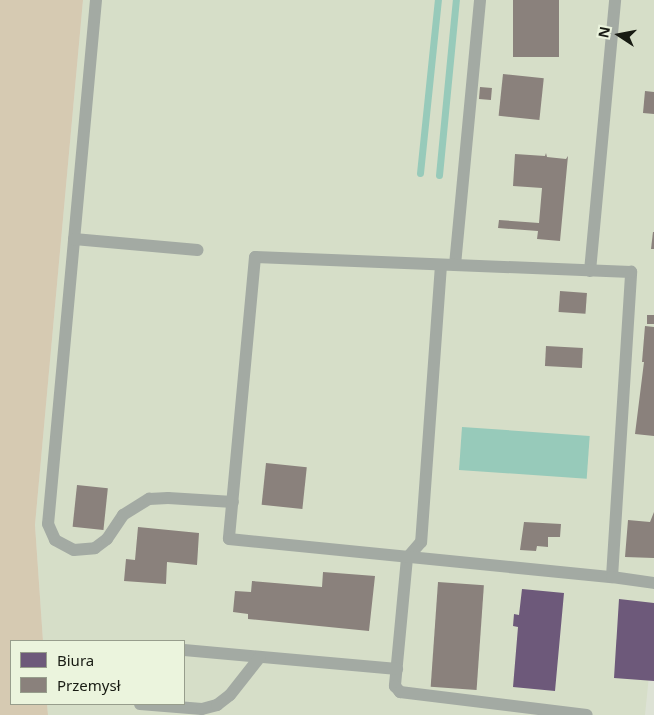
<!DOCTYPE html>
<meta charset="utf-8">
<style>
body{margin:0}
#map{position:relative;width:654px;height:715px;overflow:hidden;background:#dde2d5;font-family:"Noto Sans",sans-serif}
div>[style]{position:absolute}
[style*='--x']{left:calc(var(--x)*1px);top:calc(var(--y)*1px);width:calc(var(--w)*1px);rotate:calc(var(--a)*1deg)}
.built>*{inset:0;background:#d6dec8}
.green>*{inset:0;background:#d6cab2}
.water>*{inset:0;background:#97caba;transform-origin:0 0}
.offices>*{inset:0;background:#6d597a}
.industry>*{inset:0;background:#8a817c;transform-origin:0 0}
.stream>*{height:7px;margin:-3.5px;padding:0 3.5px;transform-origin:3.5px;border-radius:3.5px;background:#97caba}
.service>*{height:12px;margin:-6px;padding:0 6px;transform-origin:6px;border-radius:6px;background:#a3aaa3}
span{translate:-50% -50%;white-space:nowrap;text-align:center;line-height:1.15;-webkit-text-stroke:5px #ebf4dd;paint-order:stroke}
.legend{position:absolute;left:10px;top:640px;width:175px;height:65px;box-sizing:border-box;background:#ebf4dd;border:1px solid #979d8c;margin:0;padding:6px 9px;list-style:none;font-size:15px;color:#181b13}
.legend li{display:flex;align-items:center;gap:10px;height:25px}
.legend b{width:25px;border:1px solid #979d8c}
.north{position:absolute;left:594px;top:10px;width:50px;height:50px;-webkit-text-stroke:4px #ebf4dd;paint-order:stroke;rotate:281deg;font-size:14px;font-weight:700;line-height:20px;text-align:center;color:#181b13}
.north::after{content:'';display:block;margin:auto;width:18px;height:22px;background:#181b13;clip-path:polygon(50% 0,100% 100%,50% 72%,0 100%)}
</style>
<div id="map">
<div class="built">
<i style="clip-path:polygon(83px 0,654px 0,654px 626px,645px 715px,48px 715px,47px 704px,184px 704px,184px 641px,43px 641px,35px 525px)"></i>
</div>
<div class="green">
<i style="clip-path:polygon(0 0,83px 0,35px 525px,43px 641px,11px 641px,11px 704px,47px 704px,48px 715px,0 715px)"></i>
</div>
<div class="water">
<i style="left:462px;top:427px;width:128px;height:43px;rotate:4deg"></i>
</div>
<div class="offices">
<i style="clip-path:polygon(522px 589px,564px 593px,555px 691px,513px 687px,518px 627px,513px 626px,514px 614px,519px 615px)"></i>
<i style="clip-path:polygon(619px 599px,654px 603px,654px 681px,614px 678px)"></i>
</div>
<div class="industry">
<i style="left:513px;top:0;width:46px;height:57px"></i>
<i style="left:503px;top:74px;width:41px;height:42px;rotate:6deg"></i>
<i style="left:480px;top:87px;width:12px;height:12px;rotate:5deg"></i>
<i style="clip-path:polygon(645px 91px,654px 92px,654px 114px,643px 113px)"></i>
<i style="clip-path:polygon(546px 153px,547px 157px,566px 159px,568px 156px,560px 241px,537px 239px,538px 231px,498px 228px,499px 220px,539px 223px,542px 188px,513px 186px,515px 154px,545px 156px)"></i>
<i style="clip-path:polygon(653px 232px,654px 232px,654px 249px,651px 249px)"></i>
<i style="left:560px;top:291px;width:27px;height:21px;rotate:4deg"></i>
<i style="left:647px;top:315px;width:7px;height:9px"></i>
<i style="clip-path:polygon(645px 326px,654px 327px,654px 436px,635px 434px,644px 362px,642px 362px)"></i>
<i style="left:546px;top:346px;width:37px;height:20px;rotate:3deg"></i>
<i style="left:266px;top:463px;width:41px;height:42px;rotate:6deg"></i>
<i style="left:77px;top:485px;width:31px;height:42px;rotate:6deg"></i>
<i style="clip-path:polygon(654px 512px,654px 558px,625px 557px,628px 520px,650px 522px)"></i>
<i style="clip-path:polygon(524px 522px,561px 524px,560px 537px,548px 537px,548px 547px,537px 546px,536px 551px,520px 550px)"></i>
<i style="clip-path:polygon(138px 527px,199px 533px,197px 565px,167px 562px,166px 584px,124px 581px,126px 559px,135px 560px)"></i>
<i style="clip-path:polygon(323px 572px,375px 576px,369px 631px,248px 619px,248px 614px,233px 612px,235px 591px,251px 592px,252px 581px,322px 587px)"></i>
<i style="left:438px;top:582px;width:46px;height:105px;rotate:4deg"></i>
</div>
<div class="stream">
<i style="--x:420;--y:173;--w:174;--a:-84.1"></i>
<i style="--x:439;--y:175;--w:176;--a:-84.5"></i>
</div>
<div class="service">
<i style="--x:96;--y:0;--w:526;--a:95.23"></i>
<i style="--x:48;--y:524;--w:17;--a:66"></i>
<i style="--x:55;--y:540;--w:21;--a:28"></i>
<i style="--x:74;--y:550;--w:21;--a:-5"></i>
<i style="--x:95;--y:548;--w:15;--a:-37"></i>
<i style="--x:107;--y:539;--w:29;--a:-56"></i>
<i style="--x:123;--y:515;--w:31;--a:-32"></i>
<i style="--x:149;--y:499;--w:19;--a:-3"></i>
<i style="--x:168;--y:498;--w:65;--a:3.5"></i>
<i style="--x:74;--y:239;--w:124;--a:5.1"></i>
<i style="--x:441;--y:265;--w:278;--a:94.1"></i>
<i style="--x:421;--y:542;--w:21;--a:131"></i>
<i style="--x:407;--y:558;--w:129;--a:95.4"></i>
<i style="--x:395;--y:686;--w:8;--a:50"></i>
<i style="--x:400;--y:692;--w:188;--a:7"></i>
<i style="--x:455;--y:265;--w:266;--a:-84.6"></i>
<i style="--x:590;--y:271;--w:272;--a:-84.7"></i>
<i style="--x:612;--y:577;--w:306;--a:-86.4"></i>
<i style="--x:631;--y:272;--w:376;--a:-177.7"></i>
<i style="--x:255;--y:257;--w:283;--a:95.3"></i>
<i style="--x:229;--y:539;--w:385;--a:5.7"></i>
<i style="--x:612;--y:577;--w:42;--a:8.1"></i>
<i style="--x:184;--y:650;--w:214;--a:5.1"></i>
<i style="--x:140;--y:704;--w:62;--a:4.6"></i>
<i style="--x:202;--y:709;--w:16;--a:-15"></i>
<i style="--x:217;--y:705;--w:16;--a:-38"></i>
<i style="--x:230;--y:695;--w:48;--a:-51.7"></i>
</div>
<ul class="legend">
<li><b style="height:14px;background:#6d597a"></b>Biura</li>
<li><b style="height:14px;background:#8a817c"></b>Przemysł</li>
</ul>
<div class="north">N</div>
</div>
